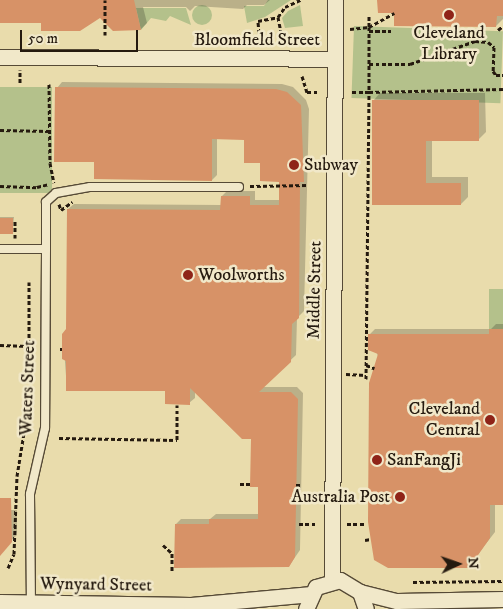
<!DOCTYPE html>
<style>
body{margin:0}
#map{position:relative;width:503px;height:609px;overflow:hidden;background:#e9dcac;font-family:"IM FELL DW Pica",serif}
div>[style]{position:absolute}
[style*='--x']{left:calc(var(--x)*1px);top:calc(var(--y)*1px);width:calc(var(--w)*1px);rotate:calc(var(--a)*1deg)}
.green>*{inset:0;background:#b4c18b;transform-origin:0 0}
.round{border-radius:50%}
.shadow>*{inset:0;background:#0003}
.building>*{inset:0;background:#d79267;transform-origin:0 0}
.path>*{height:3px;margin-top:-1.5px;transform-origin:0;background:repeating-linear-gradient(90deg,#251a0f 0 4px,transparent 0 6.5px)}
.roads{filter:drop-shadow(1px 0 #564a36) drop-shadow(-1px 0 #564a36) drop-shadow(0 1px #564a36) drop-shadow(0 -1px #564a36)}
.lane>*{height:8px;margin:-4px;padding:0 4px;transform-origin:4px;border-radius:4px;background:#f1e8c9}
.street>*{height:15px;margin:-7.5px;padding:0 7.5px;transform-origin:7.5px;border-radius:7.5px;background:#f1e8c9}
.dots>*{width:14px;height:14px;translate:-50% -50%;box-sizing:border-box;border:2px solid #f1e8c9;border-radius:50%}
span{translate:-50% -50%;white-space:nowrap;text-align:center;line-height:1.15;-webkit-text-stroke:5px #f1e8c9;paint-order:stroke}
.poi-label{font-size:18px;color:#251a0f}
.left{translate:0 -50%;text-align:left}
.right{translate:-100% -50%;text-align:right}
.street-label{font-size:18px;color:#251a0f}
.north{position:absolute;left:433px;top:539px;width:50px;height:50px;-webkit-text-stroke:4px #f1e8c9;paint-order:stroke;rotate:87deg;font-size:14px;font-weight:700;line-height:20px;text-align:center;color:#251a0f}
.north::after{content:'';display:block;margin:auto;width:18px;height:22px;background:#251a0f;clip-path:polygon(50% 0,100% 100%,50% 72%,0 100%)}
.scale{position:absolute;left:20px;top:30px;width:118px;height:22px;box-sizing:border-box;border:2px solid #251a0f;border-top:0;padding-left:6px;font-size:15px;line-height:18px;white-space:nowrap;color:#251a0f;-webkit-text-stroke:4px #f1e8c9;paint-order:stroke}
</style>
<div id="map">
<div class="green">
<i style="clip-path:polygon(268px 0,291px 0,265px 17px,247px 23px,244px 6px,264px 6px)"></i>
<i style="clip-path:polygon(300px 5px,303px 26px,285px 28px,282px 18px,288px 11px)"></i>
<i class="round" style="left:192px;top:5px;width:20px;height:20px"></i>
<i style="clip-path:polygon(136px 8px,186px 8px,191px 25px,170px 16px,166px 21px,151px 18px,141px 30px)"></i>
<i style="left:354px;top:26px;width:149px;height:72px;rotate:2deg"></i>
<i style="left:0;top:87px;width:52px;height:106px"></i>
<i style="left:489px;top:289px;width:14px;height:40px"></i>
</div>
<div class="shadow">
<i style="clip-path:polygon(0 0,270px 0,264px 5px,247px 5px,243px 9px,195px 6px,190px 11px,186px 7px,143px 7px,147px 23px,141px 29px,114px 30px,100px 16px,0 21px)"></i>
<i style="clip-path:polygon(379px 0,503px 0,503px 19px,496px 26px,395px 12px)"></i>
<i style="clip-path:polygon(62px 82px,282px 84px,293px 87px,306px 100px,309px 109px,304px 311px,297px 318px,296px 355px,262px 387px,297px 387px,303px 393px,300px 550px,289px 566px,176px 524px,181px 519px,210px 519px,216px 514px,260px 514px,260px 486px,252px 438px,195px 391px,195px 398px,189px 403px,166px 390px,67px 390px,63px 334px,68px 330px,68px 209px,74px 204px,222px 205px,222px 196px,227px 191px,255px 191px,255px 200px,280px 200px,281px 180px,261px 162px,245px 139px,217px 138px,217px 175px,212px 180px,95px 161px,57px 88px)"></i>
<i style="clip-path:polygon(380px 93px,485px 93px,486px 132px,478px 140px,432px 140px,432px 177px,468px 177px,468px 197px,461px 204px,373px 204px,373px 101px)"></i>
<i style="clip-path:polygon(0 217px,14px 217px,12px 233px,0 233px)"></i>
<i style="clip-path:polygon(496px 324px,503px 324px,503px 504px,495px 504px,495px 532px,468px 567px,369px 335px,375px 329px,491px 329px)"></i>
<i style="clip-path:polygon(0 510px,17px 510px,17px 535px,0 551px)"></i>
</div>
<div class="building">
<i style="clip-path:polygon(0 0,134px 0,141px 30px,113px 31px,100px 18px,80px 31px,41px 31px,41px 23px,0 23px)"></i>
<i style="clip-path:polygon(377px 0,503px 0,503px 16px,497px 16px,496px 27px,394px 26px,394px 13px,378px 13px)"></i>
<i style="clip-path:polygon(55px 87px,276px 89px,287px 92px,301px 105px,304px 182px,300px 182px,299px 318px,292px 324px,291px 362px,259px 392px,291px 392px,298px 399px,295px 557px,289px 567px,174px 568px,175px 524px,209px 524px,209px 519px,258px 519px,258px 487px,250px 487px,251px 439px,242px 439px,190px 388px,190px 405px,165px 404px,165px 391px,66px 391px,66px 361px,62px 359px,62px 334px,66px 329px,67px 209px,220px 210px,221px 196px,250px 196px,250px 205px,279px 205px,279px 182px,260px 181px,260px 163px,244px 163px,244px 140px,212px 139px,212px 181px,94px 179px,94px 162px,54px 162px)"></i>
<i style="clip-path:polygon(372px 100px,479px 100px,479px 141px,426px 141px,426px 183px,461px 183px,461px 205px,372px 205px)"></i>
<i style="left:0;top:218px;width:13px;height:16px"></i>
<i style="clip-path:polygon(489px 329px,503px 329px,503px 505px,490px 505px,490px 538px,469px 568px,388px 568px,374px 560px,368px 522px,369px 383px,378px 354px,368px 350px,368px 334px,489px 334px)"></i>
<i style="clip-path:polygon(0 498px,11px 498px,12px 542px,0 556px)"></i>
</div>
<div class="path">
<i style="--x:369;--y:16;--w:11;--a:90"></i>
<i style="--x:369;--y:27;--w:29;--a:-29"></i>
<i style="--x:278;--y:17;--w:12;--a:-55"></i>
<i style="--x:285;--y:7;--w:17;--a:-25"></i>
<i style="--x:350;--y:29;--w:19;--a:-6"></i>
<i style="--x:369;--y:27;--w:65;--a:90"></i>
<i style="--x:369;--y:92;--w:17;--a:180"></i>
<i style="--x:498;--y:30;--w:6;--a:-39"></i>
<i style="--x:369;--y:31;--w:22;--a:0"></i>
<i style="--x:259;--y:33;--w:12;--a:-95"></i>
<i style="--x:258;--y:21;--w:20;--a:-11"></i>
<i style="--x:278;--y:17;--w:15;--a:79"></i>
<i style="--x:105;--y:35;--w:35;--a:-90"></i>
<i style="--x:369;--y:64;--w:41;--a:0"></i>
<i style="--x:410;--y:64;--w:69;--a:-19.5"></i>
<i style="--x:475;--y:41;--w:13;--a:4"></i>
<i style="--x:488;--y:42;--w:8;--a:40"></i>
<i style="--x:494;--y:47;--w:24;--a:92"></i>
<i style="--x:493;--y:71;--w:5;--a:53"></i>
<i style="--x:496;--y:75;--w:7;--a:0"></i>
<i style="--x:302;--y:76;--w:17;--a:73"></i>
<i style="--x:307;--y:92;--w:10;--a:0"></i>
<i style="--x:20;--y:83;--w:13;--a:-90"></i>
<i style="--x:49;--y:84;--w:79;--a:89.3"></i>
<i style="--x:50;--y:163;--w:20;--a:79"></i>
<i style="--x:0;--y:130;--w:49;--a:1.2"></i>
<i style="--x:0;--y:186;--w:37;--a:2"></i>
<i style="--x:37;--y:187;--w:12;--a:-14"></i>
<i style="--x:250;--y:186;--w:57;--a:-1"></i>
<i style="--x:59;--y:204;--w:6;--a:72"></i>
<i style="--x:61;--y:210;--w:14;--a:-36"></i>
<i style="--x:15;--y:238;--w:19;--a:-90"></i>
<i style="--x:0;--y:345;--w:29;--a:2"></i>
<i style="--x:60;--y:349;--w:2;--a:0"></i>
<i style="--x:366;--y:365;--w:9;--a:21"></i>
<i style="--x:346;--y:374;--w:20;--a:3"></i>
<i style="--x:366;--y:379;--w:287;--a:-89.4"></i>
<i style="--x:369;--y:92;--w:134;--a:-1.3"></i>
<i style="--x:59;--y:438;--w:118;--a:1"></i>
<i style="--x:177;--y:440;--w:35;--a:-90"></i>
<i style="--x:240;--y:484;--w:10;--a:0"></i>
<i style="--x:296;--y:485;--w:4;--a:0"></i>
<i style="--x:299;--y:524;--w:16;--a:0"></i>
<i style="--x:347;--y:524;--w:18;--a:0"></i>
<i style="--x:365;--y:540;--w:6;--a:-9"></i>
<i style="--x:163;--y:545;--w:12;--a:42"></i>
<i style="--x:172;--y:553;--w:19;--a:90"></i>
<i style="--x:8;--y:568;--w:15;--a:-67"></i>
<i style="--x:14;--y:554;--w:78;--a:-87.8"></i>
<i style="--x:17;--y:476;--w:75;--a:-80.8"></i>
<i style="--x:29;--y:402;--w:120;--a:-90"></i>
<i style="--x:413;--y:582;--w:90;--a:-0.6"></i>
</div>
<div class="roads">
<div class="lane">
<i style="--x:0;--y:249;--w:46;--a:0"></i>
<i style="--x:46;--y:249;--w:179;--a:90.3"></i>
<i style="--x:45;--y:428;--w:68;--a:102.8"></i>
<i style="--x:30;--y:494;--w:109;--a:89.5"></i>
<i style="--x:46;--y:249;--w:47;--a:-90"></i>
<i style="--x:46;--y:202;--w:13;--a:-42"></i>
<i style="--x:56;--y:193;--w:35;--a:-10"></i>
<i style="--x:90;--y:187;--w:149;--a:0"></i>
</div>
<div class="street">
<i style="--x:0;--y:57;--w:335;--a:0.3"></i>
<i style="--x:332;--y:580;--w:580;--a:-89.7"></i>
<i style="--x:360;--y:592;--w:38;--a:14"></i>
<i style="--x:397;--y:601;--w:106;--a:-1.1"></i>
<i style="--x:0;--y:602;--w:191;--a:0.9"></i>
<i style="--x:191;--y:605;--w:121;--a:-5.2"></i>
<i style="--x:306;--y:609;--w:24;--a:-66"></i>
<i style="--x:316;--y:587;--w:25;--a:-16"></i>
<i style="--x:340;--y:580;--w:23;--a:31"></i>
<i style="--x:360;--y:592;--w:18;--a:71"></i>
</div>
</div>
<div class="dots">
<i style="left:449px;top:15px;background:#8f2418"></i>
<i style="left:294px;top:165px;background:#8f2418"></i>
<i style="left:188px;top:275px;background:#8f2418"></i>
<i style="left:490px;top:420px;background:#8f2418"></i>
<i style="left:377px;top:460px;background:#8f2418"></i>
<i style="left:400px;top:497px;background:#8f2418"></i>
</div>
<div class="poi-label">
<span style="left:449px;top:44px">Cleveland<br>Library</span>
<span class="left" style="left:304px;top:165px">Subway</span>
<span class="left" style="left:198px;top:275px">Woolworths</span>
<span class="right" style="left:480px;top:420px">Cleveland<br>Central</span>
<span class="left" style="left:387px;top:460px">SanFangJi</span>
<span class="right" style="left:390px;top:497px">Australia Post</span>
</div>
<div class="street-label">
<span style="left:257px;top:40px">Bloomfield Street</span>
<span style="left:315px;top:290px;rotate:-89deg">Middle Street</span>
<span style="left:28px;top:388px;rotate:-88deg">Waters Street</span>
<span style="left:96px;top:585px;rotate:1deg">Wynyard Street</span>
</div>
<div class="north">N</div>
<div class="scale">50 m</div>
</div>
